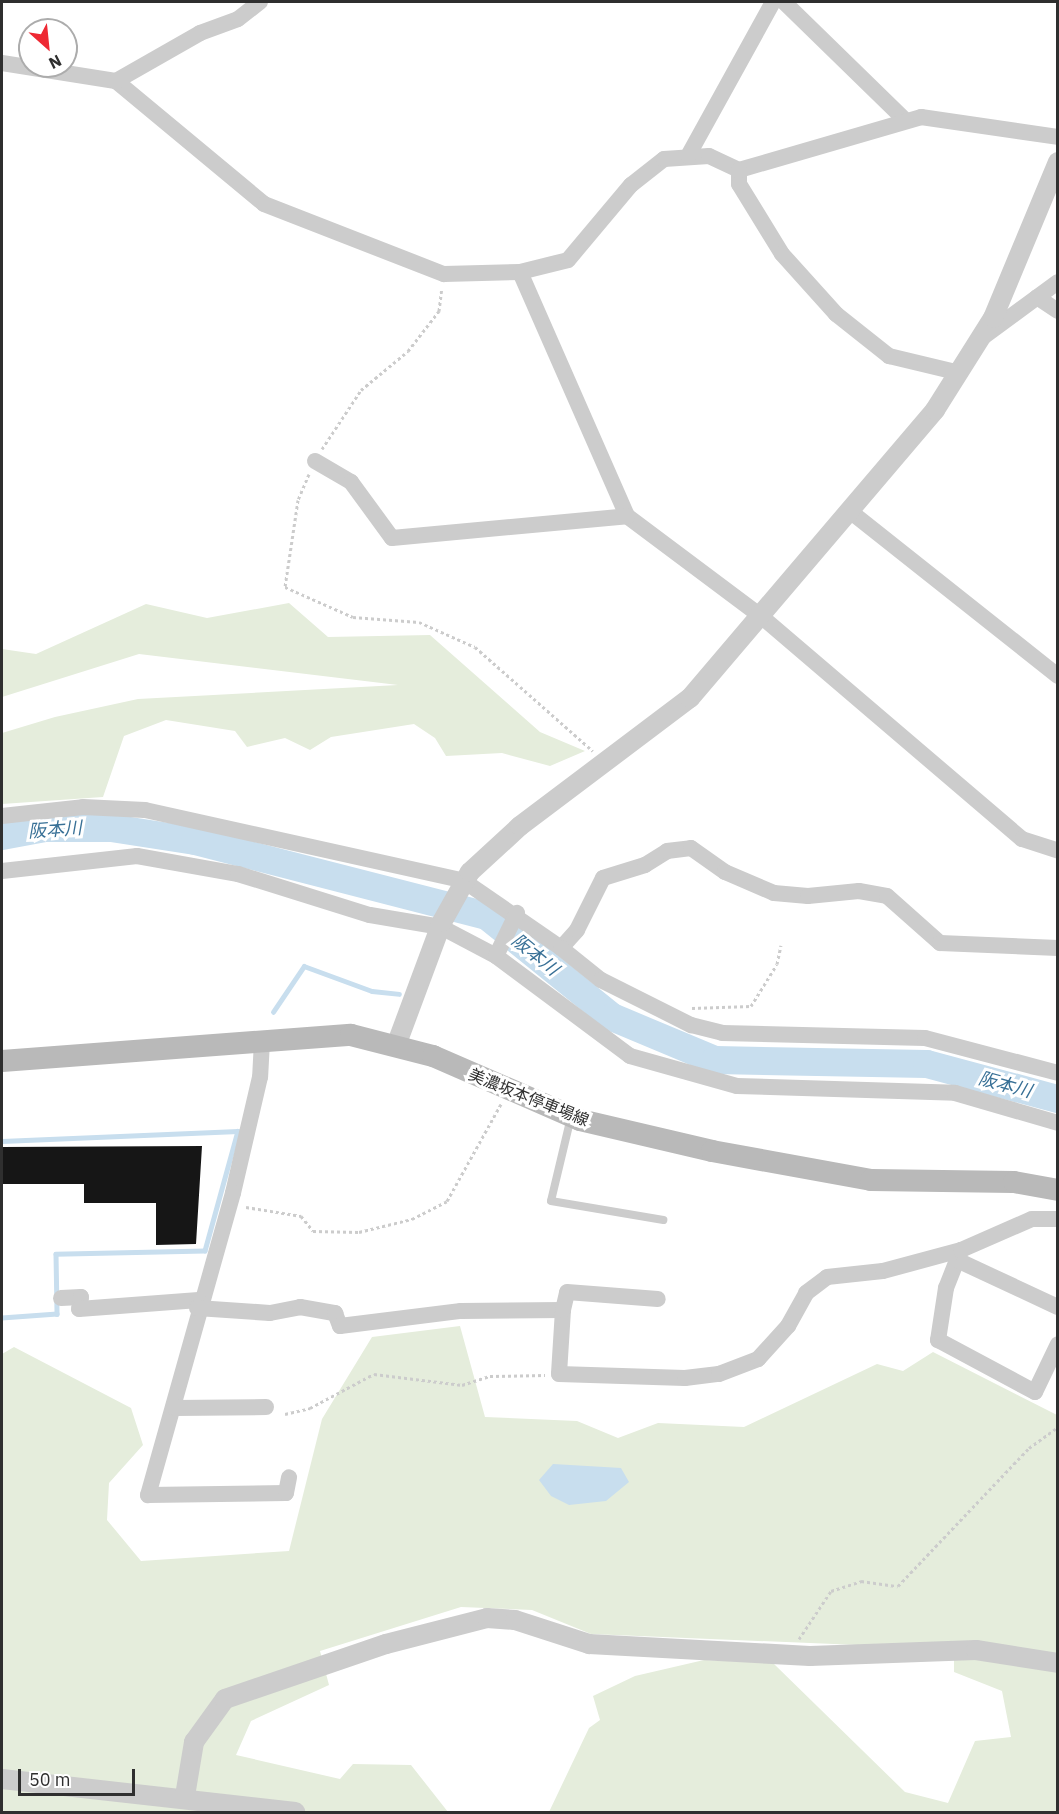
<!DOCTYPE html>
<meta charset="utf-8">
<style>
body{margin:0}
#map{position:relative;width:1059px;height:1814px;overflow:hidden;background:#fff;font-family:"IBM Plex Sans","Noto Sans JP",sans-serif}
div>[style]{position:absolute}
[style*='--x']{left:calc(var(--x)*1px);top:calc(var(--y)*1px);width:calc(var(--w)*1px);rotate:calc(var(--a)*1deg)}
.green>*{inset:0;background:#e5eddc}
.water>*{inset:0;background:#c8deee}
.stream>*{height:4.5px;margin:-2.25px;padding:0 2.25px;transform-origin:2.25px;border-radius:2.25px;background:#c8deee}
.river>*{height:28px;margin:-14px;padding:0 14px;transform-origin:14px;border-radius:14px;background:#c8deee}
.building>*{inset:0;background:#161616}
.path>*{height:3px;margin-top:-1.5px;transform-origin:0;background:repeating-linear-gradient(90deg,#ccc 0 3px,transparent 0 6px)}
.service>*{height:8px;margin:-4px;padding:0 4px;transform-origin:4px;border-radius:4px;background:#ccc}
.minor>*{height:16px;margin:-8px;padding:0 8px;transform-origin:8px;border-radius:8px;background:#ccc}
.tertiary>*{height:20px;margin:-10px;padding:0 10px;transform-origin:10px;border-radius:10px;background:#ccc}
.secondary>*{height:22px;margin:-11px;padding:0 11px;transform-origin:11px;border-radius:11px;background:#b9b9b9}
span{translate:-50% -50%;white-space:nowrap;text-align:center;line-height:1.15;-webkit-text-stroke:6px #fff;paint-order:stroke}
.street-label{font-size:16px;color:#2f2f2f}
.water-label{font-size:18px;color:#387096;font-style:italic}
.frame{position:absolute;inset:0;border:3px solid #2f2f2f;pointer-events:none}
.north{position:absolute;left:18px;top:18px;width:60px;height:60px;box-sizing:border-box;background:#fff;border:2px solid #acacac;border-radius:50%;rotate:153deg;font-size:16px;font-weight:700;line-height:24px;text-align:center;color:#2f2f2f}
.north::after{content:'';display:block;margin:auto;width:21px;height:27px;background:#ee2933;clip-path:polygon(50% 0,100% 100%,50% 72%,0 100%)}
.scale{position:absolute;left:18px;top:1769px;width:117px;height:27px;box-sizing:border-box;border:3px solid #2f2f2f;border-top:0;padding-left:8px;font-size:18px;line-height:21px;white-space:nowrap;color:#2f2f2f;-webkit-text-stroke:4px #fff;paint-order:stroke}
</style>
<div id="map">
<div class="green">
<i style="clip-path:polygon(289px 603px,328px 637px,430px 635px,540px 732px,585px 751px,550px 766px,502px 753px,446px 756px,435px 738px,414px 724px,331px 737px,310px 750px,285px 738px,247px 747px,235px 731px,166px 720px,124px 736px,103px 797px,2px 804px,2px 733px,55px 717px,138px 699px,398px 685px,139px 654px,2px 697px,2px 649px,36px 654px,146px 604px,207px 618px)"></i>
<i style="clip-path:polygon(460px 1326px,485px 1417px,577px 1421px,618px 1438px,658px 1423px,744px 1427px,877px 1364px,903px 1371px,933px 1352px,1057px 1415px,1057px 1812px,549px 1812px,589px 1728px,600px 1720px,593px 1696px,635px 1676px,704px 1660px,773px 1663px,905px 1792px,948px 1803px,975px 1741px,1011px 1737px,1002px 1691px,954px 1672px,954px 1649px,591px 1634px,532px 1610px,461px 1607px,320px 1651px,329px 1685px,251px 1721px,236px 1755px,340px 1779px,353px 1764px,411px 1765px,448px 1812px,2px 1812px,2px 1354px,14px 1347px,131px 1408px,143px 1445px,109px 1483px,107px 1520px,141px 1561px,289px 1551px,322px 1419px,372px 1337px)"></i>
</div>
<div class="water">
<i style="clip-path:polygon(553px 1464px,621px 1468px,629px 1482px,606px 1501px,569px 1505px,551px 1496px,539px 1480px)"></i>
</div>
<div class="stream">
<i style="--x:273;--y:1012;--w:55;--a:-56"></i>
<i style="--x:304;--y:966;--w:72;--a:20.2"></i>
<i style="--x:372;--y:991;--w:27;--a:6"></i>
<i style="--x:2;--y:1141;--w:236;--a:-2.4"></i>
<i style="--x:238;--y:1131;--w:124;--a:105.4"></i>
<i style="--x:205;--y:1251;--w:149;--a:178.8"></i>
<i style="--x:56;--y:1254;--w:60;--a:89"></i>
<i style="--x:57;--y:1314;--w:55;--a:175.8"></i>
</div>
<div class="river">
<i style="--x:2;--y:836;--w:44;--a:-10.5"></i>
<i style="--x:45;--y:828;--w:66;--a:0"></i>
<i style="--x:111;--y:828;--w:85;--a:8.8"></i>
<i style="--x:195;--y:841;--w:301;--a:14.4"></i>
<i style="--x:487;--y:916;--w:161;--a:38.9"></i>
<i style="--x:612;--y:1017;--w:112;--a:22.7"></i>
<i style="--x:715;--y:1060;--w:212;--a:1.1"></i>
<i style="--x:927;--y:1064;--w:136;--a:15"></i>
</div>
<div class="building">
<i style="clip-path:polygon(202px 1146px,196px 1244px,156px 1245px,156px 1203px,84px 1203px,84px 1184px,2px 1184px,2px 1147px)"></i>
</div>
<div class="path">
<i style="--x:322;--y:449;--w:71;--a:-56.5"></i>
<i style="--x:361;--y:390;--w:61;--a:-39.7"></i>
<i style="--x:408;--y:351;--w:51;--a:-52.2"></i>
<i style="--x:439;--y:311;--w:23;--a:-83"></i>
<i style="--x:309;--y:474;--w:28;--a:113"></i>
<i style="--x:298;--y:500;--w:88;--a:98.5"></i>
<i style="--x:285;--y:587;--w:74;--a:23.8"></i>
<i style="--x:353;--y:617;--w:66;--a:4.3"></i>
<i style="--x:419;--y:622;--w:61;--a:24.1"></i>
<i style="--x:475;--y:647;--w:157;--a:41.4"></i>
<i style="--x:692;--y:1008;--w:59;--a:-1.9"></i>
<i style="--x:751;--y:1006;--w:49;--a:-58.2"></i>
<i style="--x:777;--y:964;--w:19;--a:-78"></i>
<i style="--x:246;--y:1207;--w:56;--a:9.3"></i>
<i style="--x:301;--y:1216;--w:19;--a:51"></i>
<i style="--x:313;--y:1231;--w:46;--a:1.2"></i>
<i style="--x:359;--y:1232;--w:55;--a:-13.8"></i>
<i style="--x:412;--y:1219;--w:39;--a:-27"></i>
<i style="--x:447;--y:1201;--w:111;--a:-60.9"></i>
<i style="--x:285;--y:1414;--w:26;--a:-13"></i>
<i style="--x:310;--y:1408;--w:72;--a:-28"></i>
<i style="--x:374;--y:1374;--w:89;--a:7.1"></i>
<i style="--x:462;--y:1385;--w:29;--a:-18"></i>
<i style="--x:490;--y:1376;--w:55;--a:-1"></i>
<i style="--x:799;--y:1639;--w:58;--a:-56.3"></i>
<i style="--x:831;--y:1591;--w:32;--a:-18"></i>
<i style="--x:861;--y:1581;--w:37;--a:8"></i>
<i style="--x:898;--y:1586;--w:190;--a:-46.5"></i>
<i style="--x:1029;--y:1448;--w:36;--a:-36"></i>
</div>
<div class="service">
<i style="--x:571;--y:1117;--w:86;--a:103.4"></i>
<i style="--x:551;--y:1201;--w:114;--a:9.6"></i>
</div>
<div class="minor">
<i style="--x:784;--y:2;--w:168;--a:44.3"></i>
<i style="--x:2;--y:63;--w:115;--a:9"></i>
<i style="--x:116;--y:81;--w:192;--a:39.7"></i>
<i style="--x:264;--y:204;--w:193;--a:21.3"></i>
<i style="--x:444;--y:274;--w:76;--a:-1.5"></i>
<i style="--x:520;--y:272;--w:49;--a:-14"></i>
<i style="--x:568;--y:260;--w:98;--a:-50"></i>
<i style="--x:631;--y:185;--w:42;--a:-38.2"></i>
<i style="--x:664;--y:159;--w:45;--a:-3.8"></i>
<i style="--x:709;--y:156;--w:33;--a:25"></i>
<i style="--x:739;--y:170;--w:190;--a:-16.2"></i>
<i style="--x:921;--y:117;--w:138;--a:8.3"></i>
<i style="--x:116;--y:81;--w:97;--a:-29.7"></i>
<i style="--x:200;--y:33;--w:40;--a:-20.2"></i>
<i style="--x:238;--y:19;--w:28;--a:-38"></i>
<i style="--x:688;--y:156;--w:176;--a:-61.1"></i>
<i style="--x:739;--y:170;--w:14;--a:90"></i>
<i style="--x:739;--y:184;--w:82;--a:58.4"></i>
<i style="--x:782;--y:254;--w:81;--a:48"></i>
<i style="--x:836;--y:314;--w:68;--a:38.4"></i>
<i style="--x:889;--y:356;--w:73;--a:13.5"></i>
<i style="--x:520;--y:272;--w:266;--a:66.3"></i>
<i style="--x:627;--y:516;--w:169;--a:36.8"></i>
<i style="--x:762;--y:617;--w:342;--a:40.5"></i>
<i style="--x:1022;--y:839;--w:38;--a:18"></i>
<i style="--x:1037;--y:297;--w:25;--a:34"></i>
<i style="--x:983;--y:337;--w:93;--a:-36.3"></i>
<i style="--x:315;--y:461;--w:42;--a:30.3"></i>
<i style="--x:351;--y:482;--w:69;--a:53.8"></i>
<i style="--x:392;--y:538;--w:236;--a:-5.3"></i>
<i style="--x:851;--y:512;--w:264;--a:38.4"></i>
<i style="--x:2;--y:816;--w:81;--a:-6.3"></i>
<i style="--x:83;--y:807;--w:62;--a:2.8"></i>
<i style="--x:145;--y:810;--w:327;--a:12.5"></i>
<i style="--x:464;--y:881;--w:118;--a:34.6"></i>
<i style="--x:561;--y:948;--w:24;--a:-48"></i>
<i style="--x:577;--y:930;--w:58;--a:-63.4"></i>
<i style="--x:603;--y:878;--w:44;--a:-17.2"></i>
<i style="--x:645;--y:865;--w:26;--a:-32"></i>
<i style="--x:667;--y:851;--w:24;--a:-7"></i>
<i style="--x:691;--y:848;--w:42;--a:35.2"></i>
<i style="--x:725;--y:872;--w:53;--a:23.2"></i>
<i style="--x:774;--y:893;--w:34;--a:5"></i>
<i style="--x:808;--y:896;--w:51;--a:-5.6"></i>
<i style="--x:859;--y:891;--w:28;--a:10"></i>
<i style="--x:887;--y:896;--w:71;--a:41.6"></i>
<i style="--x:940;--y:943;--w:118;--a:2.4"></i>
<i style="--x:2;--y:871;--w:136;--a:-6.3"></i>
<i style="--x:137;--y:856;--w:103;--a:10.1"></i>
<i style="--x:238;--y:874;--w:138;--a:17.3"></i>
<i style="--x:370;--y:915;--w:72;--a:9.6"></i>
<i style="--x:441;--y:927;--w:62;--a:27.8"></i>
<i style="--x:496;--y:956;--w:167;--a:36.7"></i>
<i style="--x:630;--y:1056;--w:111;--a:15.7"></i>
<i style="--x:737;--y:1086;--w:218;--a:1.8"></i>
<i style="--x:955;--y:1093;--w:107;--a:16.2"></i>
<i style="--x:561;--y:948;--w:51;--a:38.7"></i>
<i style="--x:601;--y:980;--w:101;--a:26.6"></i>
<i style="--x:691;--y:1025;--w:32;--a:14"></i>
<i style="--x:722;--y:1033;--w:203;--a:1.4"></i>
<i style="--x:925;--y:1038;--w:138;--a:14.7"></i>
<i style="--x:496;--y:956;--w:48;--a:-64"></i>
<i style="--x:262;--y:1041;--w:36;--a:93"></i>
<i style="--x:260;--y:1077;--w:119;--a:103.1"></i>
<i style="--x:233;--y:1193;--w:314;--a:105.7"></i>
<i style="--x:148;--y:1495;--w:138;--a:-0.8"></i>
<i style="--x:286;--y:1493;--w:16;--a:-79"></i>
<i style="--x:961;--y:1250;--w:41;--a:111.5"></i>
<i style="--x:946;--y:1288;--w:53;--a:98.7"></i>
<i style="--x:938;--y:1340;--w:110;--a:28.2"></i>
<i style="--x:1035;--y:1392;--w:53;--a:-64.4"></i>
<i style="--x:957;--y:1260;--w:111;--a:25"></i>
<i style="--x:61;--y:1298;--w:20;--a:-3"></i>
<i style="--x:81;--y:1297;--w:12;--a:99"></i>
<i style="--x:79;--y:1309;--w:120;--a:-4.3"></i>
<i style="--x:197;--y:1308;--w:73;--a:3.9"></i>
<i style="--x:270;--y:1313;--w:31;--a:-11"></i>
<i style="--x:300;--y:1307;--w:36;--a:10"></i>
<i style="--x:335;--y:1313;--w:14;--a:69"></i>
<i style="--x:340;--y:1326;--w:122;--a:-7.1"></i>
<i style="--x:461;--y:1311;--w:102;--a:-0.6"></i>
<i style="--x:563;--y:1310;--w:64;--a:93.6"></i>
<i style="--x:559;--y:1374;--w:126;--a:1.8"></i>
<i style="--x:685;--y:1378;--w:34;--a:-7"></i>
<i style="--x:719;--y:1374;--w:42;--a:-21"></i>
<i style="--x:758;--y:1359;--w:45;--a:-47.7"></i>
<i style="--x:788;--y:1326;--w:38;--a:-61"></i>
<i style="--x:806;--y:1293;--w:26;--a:-37"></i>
<i style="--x:827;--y:1277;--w:56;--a:-6.1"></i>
<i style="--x:883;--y:1271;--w:81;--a:-15.1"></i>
<i style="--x:961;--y:1250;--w:77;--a:-23.6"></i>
<i style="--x:1032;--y:1219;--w:26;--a:0"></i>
<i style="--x:563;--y:1310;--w:18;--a:-77"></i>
<i style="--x:567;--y:1292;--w:91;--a:4.4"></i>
<i style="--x:175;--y:1408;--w:91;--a:-0.6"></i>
</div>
<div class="tertiary">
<i style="--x:397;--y:1043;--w:129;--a:-69.6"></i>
<i style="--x:442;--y:922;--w:57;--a:-60.8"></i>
<i style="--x:470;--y:872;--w:68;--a:-42.6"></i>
<i style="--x:520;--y:826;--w:213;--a:-37"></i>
<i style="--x:690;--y:698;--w:378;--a:-49.6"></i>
<i style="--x:935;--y:410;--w:109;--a:-57.8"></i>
<i style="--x:993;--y:318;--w:169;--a:-67.4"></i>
<i style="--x:2;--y:1779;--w:295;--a:6.4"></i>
<i style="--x:185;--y:1796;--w:55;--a:-80.5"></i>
<i style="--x:194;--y:1742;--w:53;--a:-54.2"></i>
<i style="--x:225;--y:1699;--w:170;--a:-18.9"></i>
<i style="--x:386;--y:1644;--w:104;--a:-14.4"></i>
<i style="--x:487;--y:1618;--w:28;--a:4"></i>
<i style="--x:515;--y:1620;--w:78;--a:18"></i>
<i style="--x:589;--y:1644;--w:221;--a:3.1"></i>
<i style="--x:810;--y:1656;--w:166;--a:-2.1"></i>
<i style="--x:976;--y:1650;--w:83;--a:9"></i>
</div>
<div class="secondary">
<i style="--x:2;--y:1061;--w:350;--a:-4.3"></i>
<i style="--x:351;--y:1035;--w:85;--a:14.4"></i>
<i style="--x:433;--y:1056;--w:160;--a:23.5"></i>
<i style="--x:580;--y:1120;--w:136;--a:13.2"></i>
<i style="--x:712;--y:1151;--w:162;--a:10.3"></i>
<i style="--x:871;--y:1180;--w:143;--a:0.8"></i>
<i style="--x:1014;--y:1182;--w:45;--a:10.3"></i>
</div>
<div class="street-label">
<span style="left:529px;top:1097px;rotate:22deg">美濃坂本停車場線</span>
</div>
<div class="water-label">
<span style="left:55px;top:830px;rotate:-4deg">阪本川</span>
<span style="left:535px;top:955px;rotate:39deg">阪本川</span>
<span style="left:1005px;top:1085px;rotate:15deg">阪本川</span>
</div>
<div class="frame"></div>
<div class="north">N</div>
<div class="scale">50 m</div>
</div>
